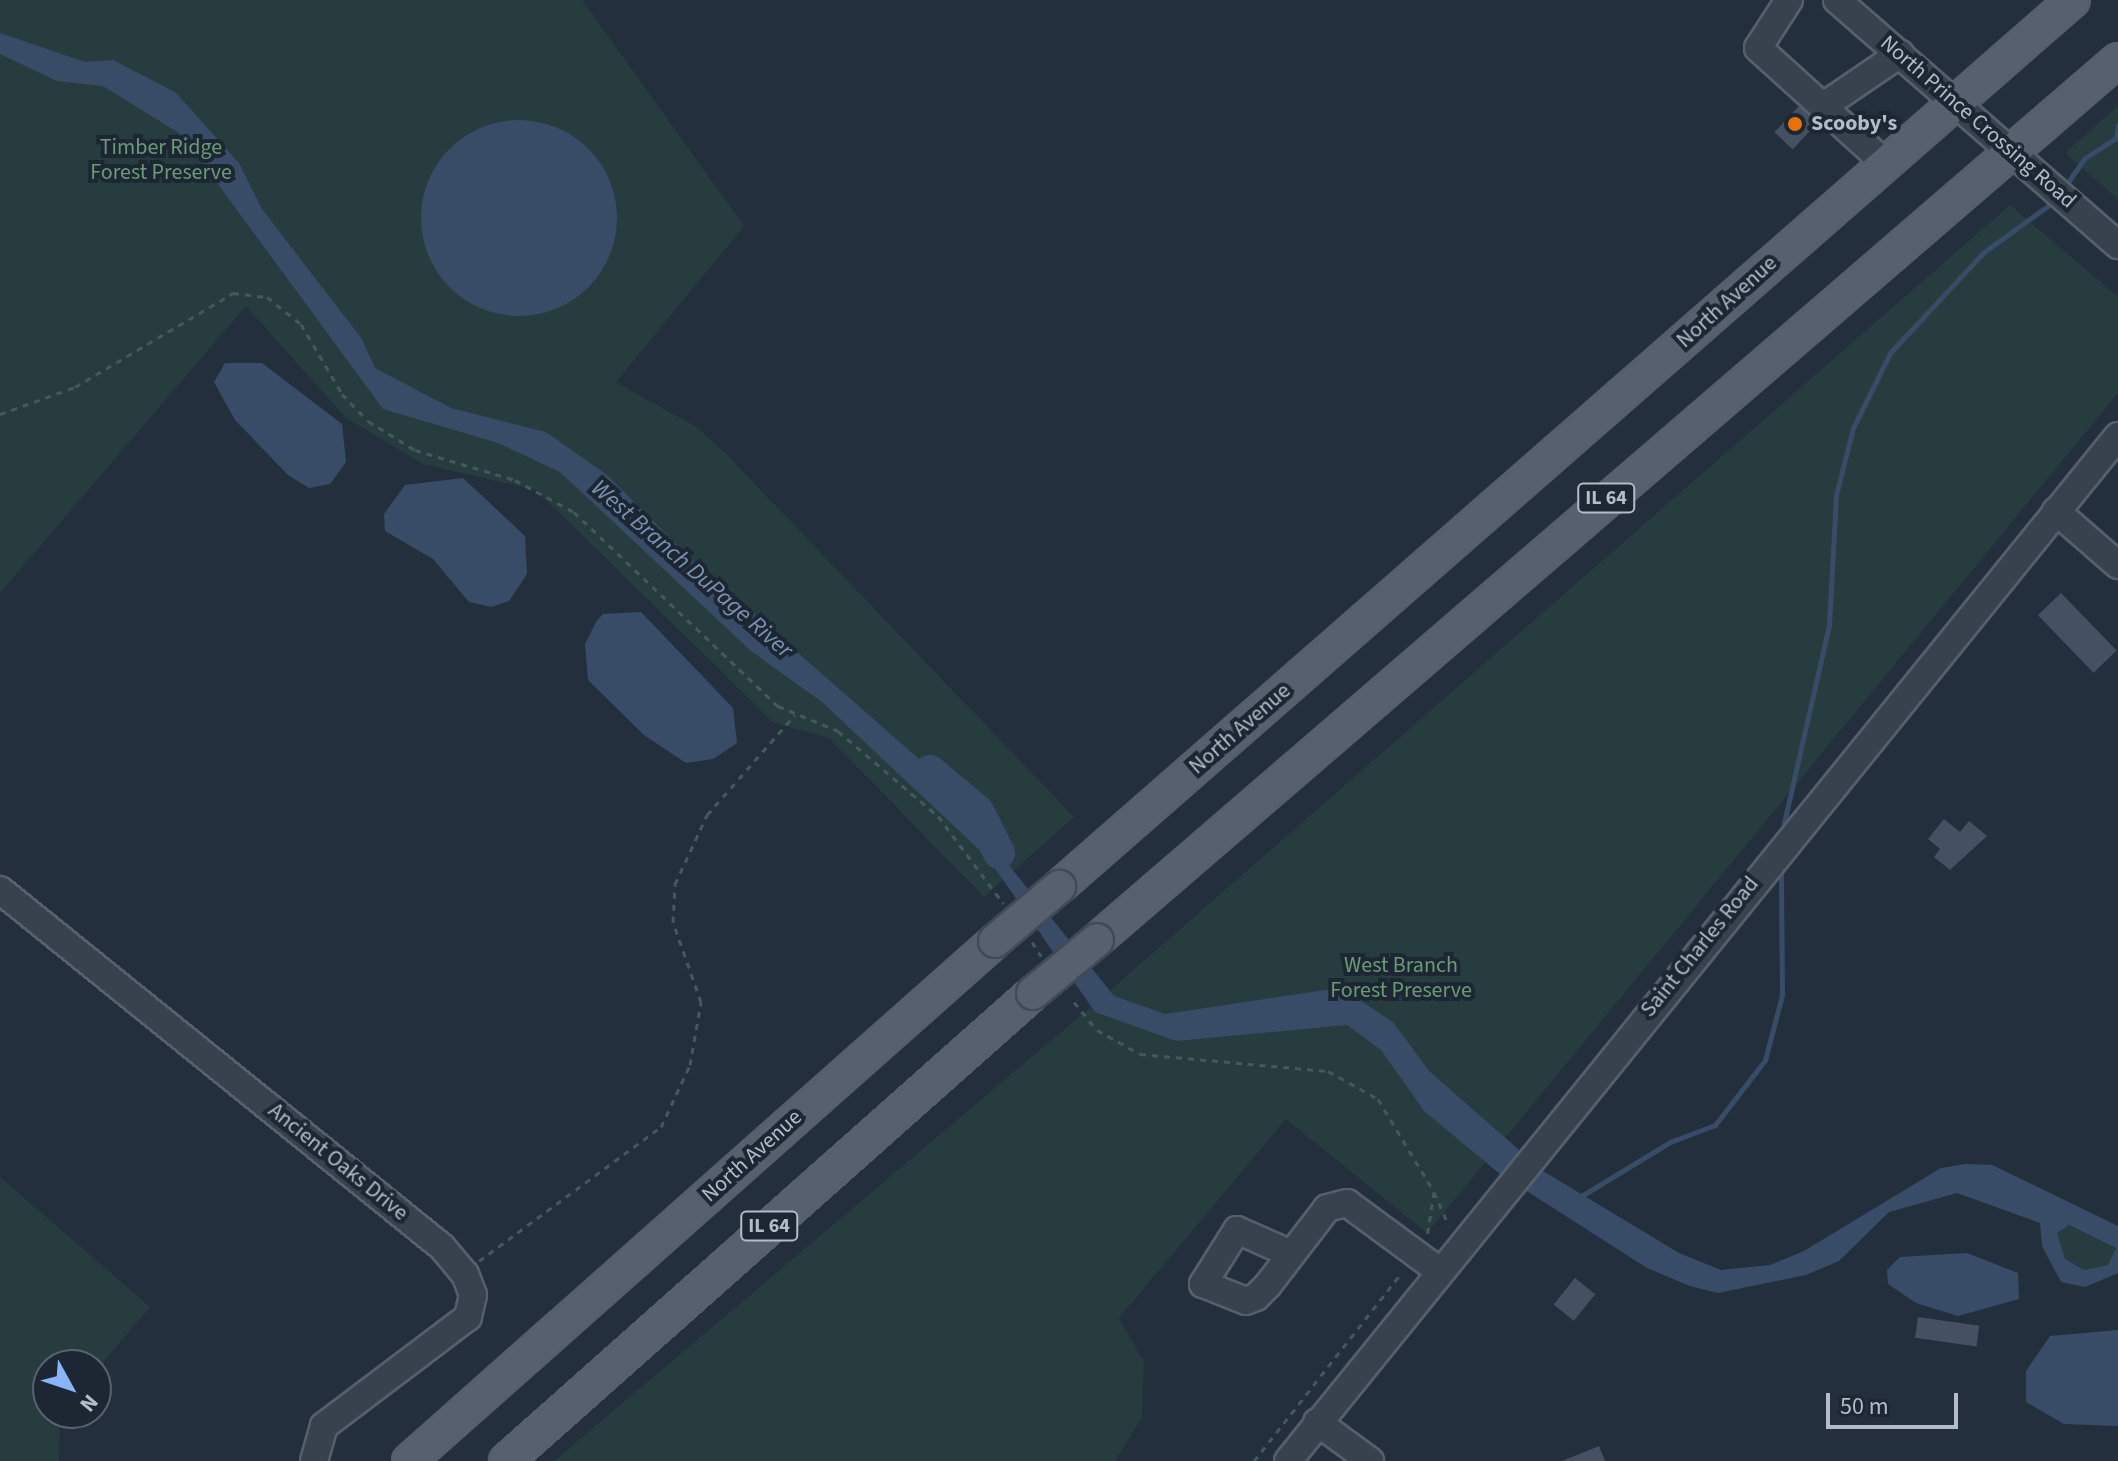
<!DOCTYPE html>
<style>
body{margin:0}
#map{position:relative;width:2118px;height:1461px;overflow:hidden;background:#242f3e;font-family:"Source Sans 3",sans-serif}
div>[style]{position:absolute}
[style*='--x']{left:calc(var(--x)*1px);top:calc(var(--y)*1px);width:calc(var(--w)*1px);rotate:calc(var(--a)*1deg)}
.green>*{inset:0;background:#263c3f}
.water>*{inset:0;background:#394c67}
.round{border-radius:50%}
.stream>*{height:5px;margin:-2.5px;padding:0 2.5px;transform-origin:2.5px;border-radius:2.5px;background:#394c67}
.river>*{height:32px;margin:-16px;padding:0 16px;transform-origin:16px;border-radius:16px;background:#394c67}
.building>*{inset:0;background:#455162;transform-origin:0 0}
.path>*{height:3px;margin-top:-1.5px;transform-origin:0;background:repeating-linear-gradient(90deg,#44595c 0 6px,transparent 0 12px)}
.roads{filter:drop-shadow(2px 0 #565f6c) drop-shadow(-2px 0 #565f6c) drop-shadow(0 2px #565f6c) drop-shadow(0 -2px #565f6c)}
.minor>*{height:26px;margin:-13px;padding:0 13px;transform-origin:13px;border-radius:13px;background:#38414e}
.major>*{height:32px;margin:-16px;padding:0 16px;transform-origin:16px;border-radius:16px;background:#56606e}
.bridges{filter:drop-shadow(2px 0 #414a57) drop-shadow(-2px 0 #414a57) drop-shadow(0 2px #414a57) drop-shadow(0 -2px #414a57)}
.major-bridge>*{height:32px;margin:-16px;padding:0 16px;transform-origin:16px;border-radius:16px;background:#56606e}
.dots>*{width:22px;height:22px;translate:-50% -50%;box-sizing:border-box;border:4px solid #1d2633;border-radius:50%}
span{translate:-50% -50%;white-space:nowrap;text-align:center;line-height:1.15;-webkit-text-stroke:8px #1d2633;paint-order:stroke}
.shield-label span{padding:2px 6px;background:#1d2633;border:2px solid;border-radius:6px;-webkit-text-stroke-width:0}
.shield-label{font-size:20px;color:#b4bcc9;font-weight:700}
.street-label{font-size:22px;color:#b4bcc9}
.poi-label{font-size:22px;color:#b4bcc9;font-weight:700}
.left{translate:0 -50%;text-align:left}
.park-label{font-size:22px;color:#6b9a76}
.water-label{font-size:24px;color:#7c92b1;font-style:italic}
.north{position:absolute;left:32px;top:1349px;width:80px;height:80px;box-sizing:border-box;background:#1d2633;border:2px solid #59626f;border-radius:50%;rotate:130deg;font-size:22px;font-weight:700;line-height:32px;text-align:center;color:#b4bcc9}
.north::after{content:'';display:block;margin:auto;width:28px;height:36px;background:#8ab4f8;clip-path:polygon(50% 0,100% 100%,50% 72%,0 100%)}
.scale{position:absolute;left:1826px;top:1393px;width:132px;height:36px;box-sizing:border-box;border:4px solid #b4bcc9;border-top:0;padding-left:10px;font-size:24px;line-height:28px;white-space:nowrap;color:#b4bcc9;-webkit-text-stroke:6px #1d2633;paint-order:stroke}
</style>
<div id="map">
<div class="green">
<i style="clip-path:polygon(0 0,582px 0,744px 226px,616px 382px,696px 427px,726px 454px,1074px 817px,984px 897px,829px 738px,774px 723px,536px 490px,423px 464px,346px 418px,246px 306px,0 593px)"></i>
<i style="clip-path:polygon(2118px 106px,2118px 199px,2065px 153px)"></i>
<i style="clip-path:polygon(2010px 205px,2118px 297px,2118px 393px,1427px 1233px,1286px 1119px,1119px 1318px,1144px 1362px,1142px 1417px,1115px 1461px,554px 1461px,1092px 1006px)"></i>
<i style="clip-path:polygon(0 1177px,150px 1307px,96px 1371px,96px 1365px,48px 1365px,48px 1413px,60px 1413px,59px 1461px,0 1461px)"></i>
<i style="clip-path:polygon(2069px 1225px,2116px 1248px,2108px 1265px,2084px 1270px,2064px 1259px,2057px 1233px)"></i>
</div>
<div class="water">
<i style="clip-path:polygon(evenodd,0 33px,85px 62px,113px 60px,175px 92px,239px 163px,262px 209px,362px 339px,375px 368px,451px 408px,546px 432px,607px 475px,692px 560px,992px 823px,1004px 859px,1114px 996px,1165px 1014px,1325px 990px,1352px 995px,1393px 1022px,1429px 1071px,1543px 1171px,1679px 1253px,1721px 1270px,1770px 1265px,1804px 1251px,1941px 1168px,1966px 1164px,1992px 1165px,2118px 1226px,2118px 1273px,2085px 1287px,2061px 1282px,2042px 1246px,2040px 1223px,1957px 1193px,1889px 1212px,1839px 1261px,1806px 1275px,1718px 1293px,1690px 1286px,1647px 1268px,1500px 1174px,1424px 1111px,1381px 1050px,1347px 1025px,1176px 1041px,1095px 1012px,987px 857px,822px 702px,751px 651px,560px 472px,498px 443px,383px 409px,182px 135px,103px 86px,57px 81px,0 54px,0 33px,2069px 1225px,2116px 1248px,2108px 1265px,2084px 1270px,2065px 1259px,2057px 1233px,2069px 1225px)"></i>
<i class="round" style="left:421px;top:120px;width:196px;height:196px"></i>
<i style="clip-path:polygon(225px 363px,262px 363px,342px 424px,346px 462px,330px 484px,309px 488px,288px 475px,235px 420px,214px 382px)"></i>
<i style="clip-path:polygon(463px 478px,525px 536px,527px 574px,509px 601px,491px 607px,469px 602px,433px 559px,385px 531px,384px 514px,405px 485px)"></i>
<i style="clip-path:polygon(641px 612px,733px 708px,737px 743px,713px 759px,686px 763px,644px 735px,588px 680px,585px 644px,596px 622px,603px 614px)"></i>
<i style="clip-path:polygon(1967px 1253px,2018px 1273px,2019px 1299px,1958px 1316px,1916px 1303px,1888px 1284px,1887px 1270px,1900px 1257px)"></i>
<i style="clip-path:polygon(2118px 1330px,2118px 1426px,2064px 1424px,2026px 1402px,2026px 1371px,2050px 1336px)"></i>
</div>
<div class="stream">
<i style="--x:2068;--y:182;--w:29;--a:-55"></i>
<i style="--x:2085;--y:158;--w:37;--a:-33"></i>
<i style="--x:2116;--y:138;--w:13;--a:-81"></i>
<i style="--x:1784;--y:823;--w:203;--a:-77.2"></i>
<i style="--x:1829;--y:625;--w:130;--a:-86.9"></i>
<i style="--x:1836;--y:495;--w:69;--a:-75.8"></i>
<i style="--x:1853;--y:428;--w:84;--a:-63.7"></i>
<i style="--x:1890;--y:353;--w:138;--a:-47.1"></i>
<i style="--x:1984;--y:252;--w:85;--a:-35.9"></i>
<i style="--x:1578;--y:1198;--w:108;--a:-31.3"></i>
<i style="--x:1670;--y:1142;--w:48;--a:-20.7"></i>
<i style="--x:1715;--y:1125;--w:82;--a:-52.4"></i>
<i style="--x:1765;--y:1060;--w:67;--a:-75.3"></i>
<i style="--x:1782;--y:995;--w:126;--a:-90.5"></i>
</div>
<div class="river">
<i style="--x:930;--y:771;--w:62;--a:39.8"></i>
<i style="--x:978;--y:811;--w:47;--a:63.4"></i>
</div>
<div class="building">
<i style="left:1799px;top:106px;width:25px;height:36px;rotate:43deg"></i>
<i style="left:2061px;top:593px;width:80px;height:32px;rotate:46deg"></i>
<i style="clip-path:polygon(1944px 819px,1960px 832px,1969px 821px,1987px 836px,1950px 870px,1934px 857px,1940px 849px,1928px 839px)"></i>
<i style="left:1575px;top:1278px;width:26px;height:34px;rotate:39deg"></i>
<i style="left:1918px;top:1317px;width:62px;height:21px;rotate:8deg"></i>
<i style="clip-path:polygon(1599px 1446px,1605px 1461px,1562px 1461px)"></i>
</div>
<div class="path">
<i style="--x:0;--y:414;--w:80;--a:-19.8"></i>
<i style="--x:75;--y:387;--w:184;--a:-30.7"></i>
<i style="--x:233;--y:293;--w:34;--a:7"></i>
<i style="--x:267;--y:297;--w:43;--a:38.5"></i>
<i style="--x:301;--y:324;--w:81;--a:59.6"></i>
<i style="--x:342;--y:394;--w:37;--a:46"></i>
<i style="--x:368;--y:421;--w:55;--a:31.7"></i>
<i style="--x:415;--y:450;--w:104;--a:16.7"></i>
<i style="--x:515;--y:480;--w:67;--a:28.5"></i>
<i style="--x:574;--y:512;--w:282;--a:43.6"></i>
<i style="--x:778;--y:706;--w:65;--a:22.6"></i>
<i style="--x:838;--y:731;--w:131;--a:40.4"></i>
<i style="--x:938;--y:816;--w:109;--a:53.2"></i>
<i style="--x:1032;--y:942;--w:17;--a:57"></i>
<i style="--x:1074;--y:1002;--w:36;--a:51"></i>
<i style="--x:1097;--y:1030;--w:49;--a:29.2"></i>
<i style="--x:1140;--y:1054;--w:189;--a:5.2"></i>
<i style="--x:1328;--y:1071;--w:57;--a:29.2"></i>
<i style="--x:1378;--y:1099;--w:109;--a:58.9"></i>
<i style="--x:1434;--y:1192;--w:46;--a:98.8"></i>
<i style="--x:1434;--y:1192;--w:36;--a:66"></i>
<i style="--x:479;--y:1261;--w:226;--a:-36.4"></i>
<i style="--x:661;--y:1127;--w:68;--a:-64.9"></i>
<i style="--x:690;--y:1065;--w:64;--a:-80.1"></i>
<i style="--x:701;--y:1002;--w:85;--a:-109.3"></i>
<i style="--x:673;--y:922;--w:38;--a:-87"></i>
<i style="--x:675;--y:884;--w:76;--a:-65.1"></i>
<i style="--x:707;--y:815;--w:133;--a:-48.7"></i>
<i style="--x:1254;--y:1461;--w:240;--a:-51.9"></i>
</div>
<div class="roads">
<div class="minor">
<i style="--x:1789;--y:0;--w:57;--a:122.9"></i>
<i style="--x:1758;--y:48;--w:171;--a:42.2"></i>
<i style="--x:1837;--y:0;--w:373;--a:41.1"></i>
<i style="--x:1825;--y:105;--w:91;--a:-34.2"></i>
<i style="--x:2056;--y:511;--w:82;--a:41.1"></i>
<i style="--x:0;--y:890;--w:568;--a:38.93"></i>
<i style="--x:442;--y:1247;--w:35;--a:50"></i>
<i style="--x:465;--y:1274;--w:22;--a:69"></i>
<i style="--x:473;--y:1295;--w:23;--a:103"></i>
<i style="--x:468;--y:1317;--w:181;--a:142.9"></i>
<i style="--x:324;--y:1426;--w:36;--a:106"></i>
<i style="--x:1291;--y:1254;--w:59;--a:-156"></i>
<i style="--x:1237;--y:1230;--w:64;--a:122.2"></i>
<i style="--x:1203;--y:1284;--w:46;--a:21.6"></i>
<i style="--x:1246;--y:1301;--w:11;--a:-22"></i>
<i style="--x:1256;--y:1297;--w:17;--a:-45"></i>
<i style="--x:1268;--y:1285;--w:97;--a:-52.5"></i>
<i style="--x:1327;--y:1208;--w:21;--a:-14"></i>
<i style="--x:1347;--y:1203;--w:113;--a:36.4"></i>
<i style="--x:1317;--y:1422;--w:66;--a:36.3"></i>
<i style="--x:1288;--y:1461;--w:1319;--a:-51"></i>
</div>
<div class="major">
<i style="--x:1059;--y:887;--w:1347;--a:-41.18"></i>
<i style="--x:1097;--y:940;--w:1348;--a:-40.76"></i>
<i style="--x:409;--y:1461;--w:783;--a:-41.58"></i>
<i style="--x:506;--y:1461;--w:705;--a:-41.61"></i>
</div>
</div>
<div class="bridges">
<div class="major-bridge">
<i style="--x:995;--y:941;--w:84;--a:-40.2"></i>
<i style="--x:1033;--y:993;--w:83;--a:-39.6"></i>
</div>
</div>
<div class="dots">
<i style="left:1795px;top:124px;background:#e8710a"></i>
</div>
<div class="shield-label">
<span style="left:1606px;top:498px">IL 64</span>
<span style="left:769px;top:1226px">IL 64</span>
</div>
<div class="street-label">
<span style="left:1978px;top:122px;rotate:41deg">North Prince Crossing Road</span>
<span style="left:1727px;top:302px;rotate:-42deg">North Avenue</span>
<span style="left:1240px;top:729px;rotate:-41deg">North Avenue</span>
<span style="left:1700px;top:947px;rotate:-51deg">Saint Charles Road</span>
<span style="left:752px;top:1156px;rotate:-42deg">North Avenue</span>
<span style="left:338px;top:1162px;rotate:39deg">Ancient Oaks Drive</span>
</div>
<div class="poi-label">
<span class="left" style="left:1811px;top:124px">Scooby's</span>
</div>
<div class="park-label">
<span style="left:161px;top:160px">Timber Ridge<br>Forest Preserve</span>
<span style="left:1401px;top:978px">West Branch<br>Forest Preserve</span>
</div>
<div class="water-label">
<span style="left:692px;top:569px;rotate:41deg">West Branch DuPage River</span>
</div>
<div class="north">N</div>
<div class="scale">50 m</div>
</div>
